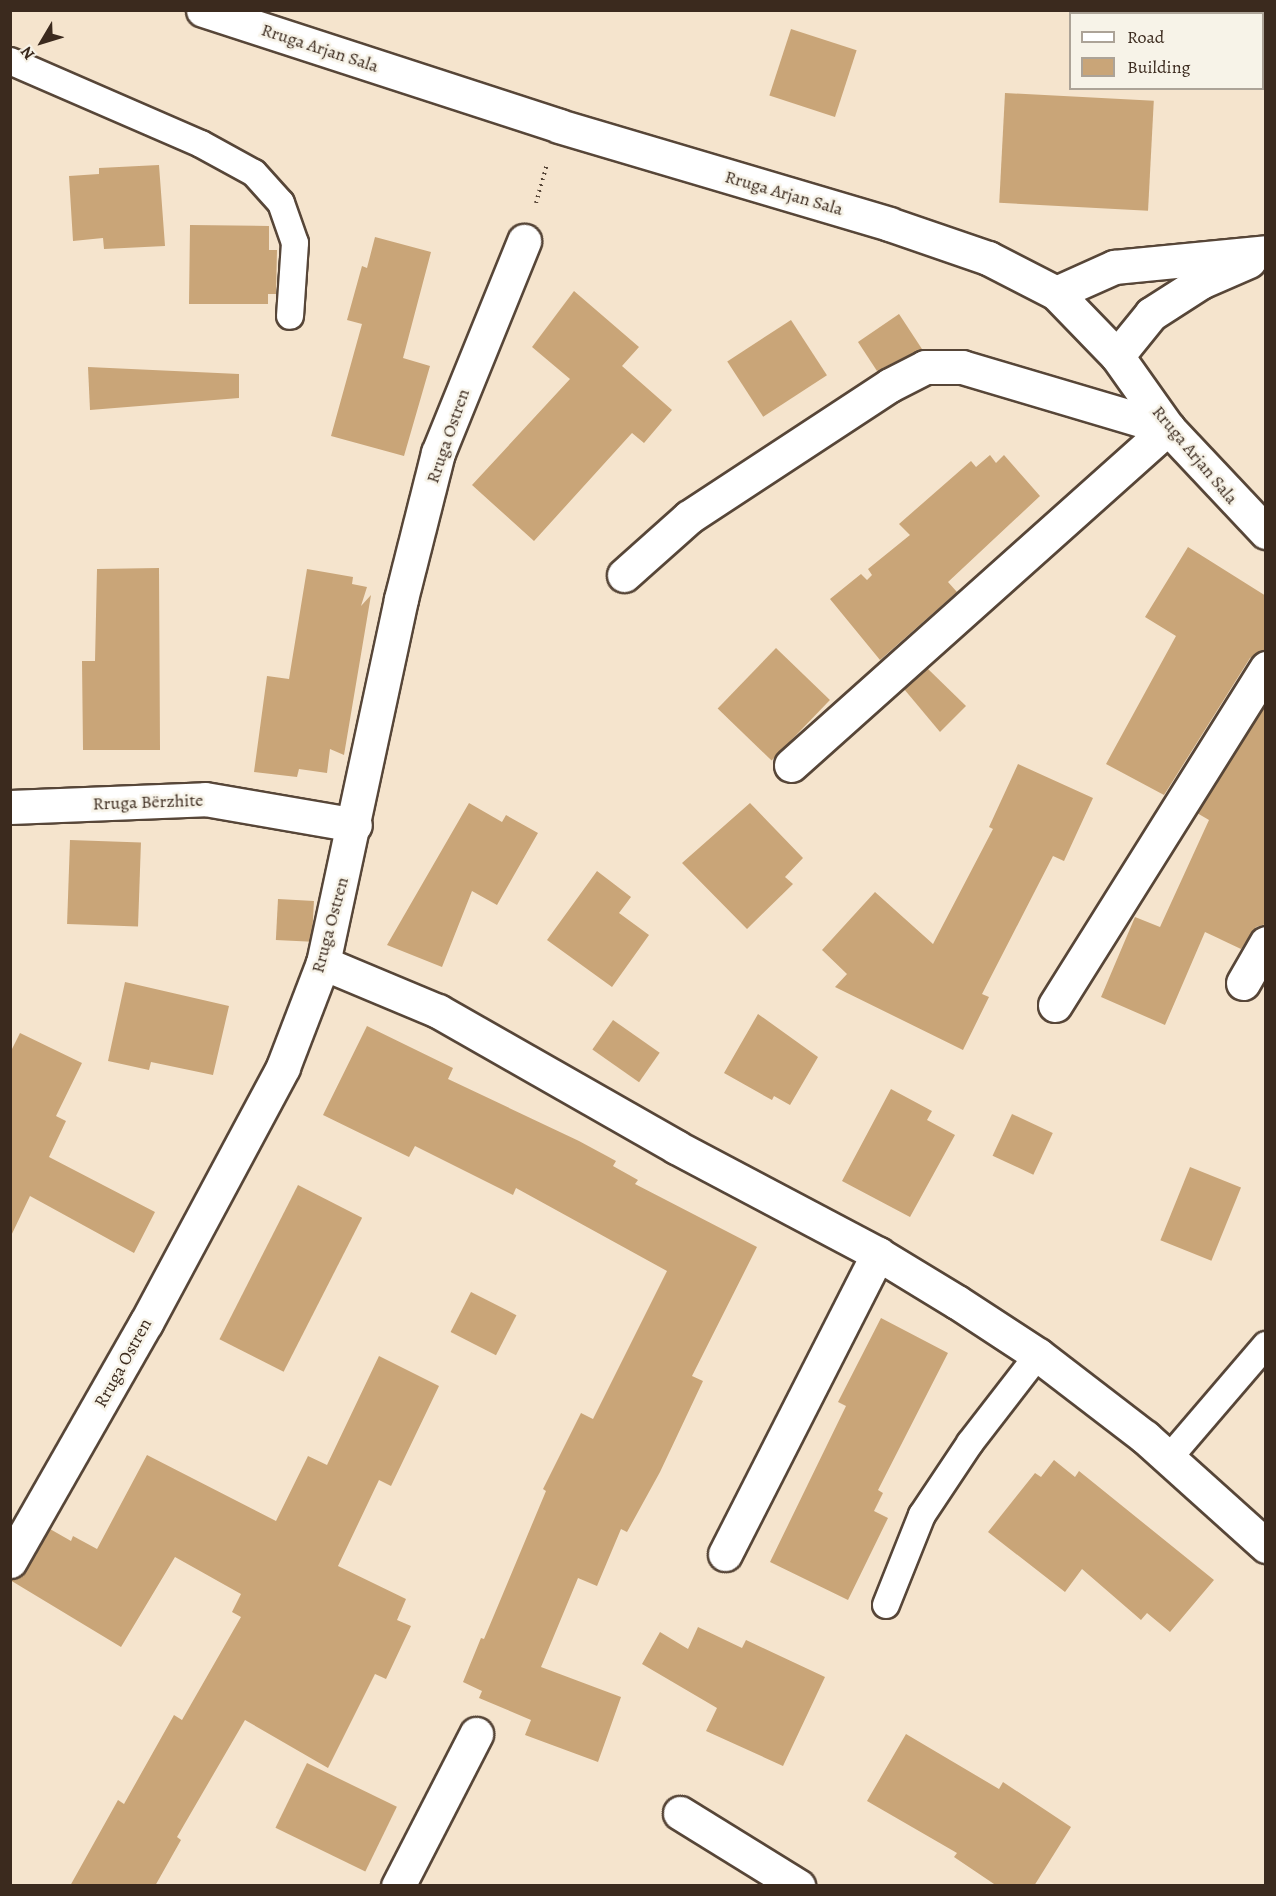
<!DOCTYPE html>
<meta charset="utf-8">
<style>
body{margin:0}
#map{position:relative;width:1276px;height:1896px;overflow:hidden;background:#f5e4cd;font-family:Alegreya,serif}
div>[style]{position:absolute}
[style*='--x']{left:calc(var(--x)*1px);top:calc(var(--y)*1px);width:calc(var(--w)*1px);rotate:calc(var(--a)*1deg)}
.building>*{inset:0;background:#c9a578;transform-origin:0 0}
.path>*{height:4px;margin-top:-2px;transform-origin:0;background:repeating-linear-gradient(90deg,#574638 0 1.5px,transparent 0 6px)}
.roads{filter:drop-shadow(2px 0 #574638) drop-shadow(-2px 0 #574638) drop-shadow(0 2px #574638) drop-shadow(0 -2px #574638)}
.lane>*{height:26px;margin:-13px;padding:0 13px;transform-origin:13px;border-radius:13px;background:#fff}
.street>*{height:33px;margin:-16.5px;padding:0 16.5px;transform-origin:16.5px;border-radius:16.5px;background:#fff}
.secondary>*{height:33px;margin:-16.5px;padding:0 16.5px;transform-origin:16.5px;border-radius:16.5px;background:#fff}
span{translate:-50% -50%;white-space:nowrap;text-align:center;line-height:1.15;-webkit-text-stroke:5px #f7f3e8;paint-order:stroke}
.street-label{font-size:18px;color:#3b2a1e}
.frame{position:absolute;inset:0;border:12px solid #3b2a1e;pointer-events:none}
.legend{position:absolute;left:1069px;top:12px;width:195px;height:78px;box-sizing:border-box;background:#f7f3e8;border:2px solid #aca397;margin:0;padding:8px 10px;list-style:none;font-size:18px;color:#3b2a1e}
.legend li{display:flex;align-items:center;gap:12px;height:30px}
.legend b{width:30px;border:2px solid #aca397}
.north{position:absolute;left:12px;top:12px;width:60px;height:60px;-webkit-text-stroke:4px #f7f3e8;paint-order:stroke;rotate:232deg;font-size:16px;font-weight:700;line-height:24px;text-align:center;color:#3b2a1e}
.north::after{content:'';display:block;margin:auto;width:21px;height:27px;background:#3b2a1e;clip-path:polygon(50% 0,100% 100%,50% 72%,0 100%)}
</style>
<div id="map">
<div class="building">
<i style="left:791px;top:29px;width:69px;height:70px;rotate:18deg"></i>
<i style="left:1005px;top:93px;width:149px;height:110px;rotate:3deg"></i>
<i style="clip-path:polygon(159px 165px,165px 246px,104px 249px,103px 238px,73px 241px,69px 176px,99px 174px,99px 168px)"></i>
<i style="clip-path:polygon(190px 225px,269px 226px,269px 250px,277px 250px,276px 294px,268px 294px,268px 304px,189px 304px)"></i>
<i style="clip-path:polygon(375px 237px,431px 252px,403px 358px,430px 366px,404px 456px,331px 436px,362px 324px,347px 320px,362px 266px,367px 268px)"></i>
<i style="clip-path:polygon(574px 291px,639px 347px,622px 366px,672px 410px,644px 443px,632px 433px,534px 541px,472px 485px,570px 379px,532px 347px)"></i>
<i style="clip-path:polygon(899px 314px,922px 349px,877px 371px,858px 342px)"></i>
<i style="left:791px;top:320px;width:66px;height:76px;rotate:57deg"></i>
<i style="clip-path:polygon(88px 367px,239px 374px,239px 398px,90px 410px)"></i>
<i style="clip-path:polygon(990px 455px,996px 463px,1004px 455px,1040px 496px,948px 582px,957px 592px,880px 660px,830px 599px,861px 574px,867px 580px,872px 575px,868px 569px,910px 535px,899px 524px,971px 461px,976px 467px)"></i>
<i style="clip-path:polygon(1188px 547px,1266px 596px,1266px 649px,1250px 658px,1164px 795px,1106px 764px,1176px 636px,1145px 617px)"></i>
<i style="clip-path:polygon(159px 568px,160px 750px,83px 750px,82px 661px,95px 661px,97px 569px)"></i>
<i style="clip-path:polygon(307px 569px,353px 577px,352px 584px,367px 587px,361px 606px,371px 595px,344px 755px,330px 749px,327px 773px,299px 769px,297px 777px,254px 772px,267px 676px,289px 679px)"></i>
<i style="left:776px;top:648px;width:75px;height:84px;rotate:44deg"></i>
<i style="clip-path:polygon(927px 668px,966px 706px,940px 732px,904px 689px)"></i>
<i style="clip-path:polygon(1266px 704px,1266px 924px,1256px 927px,1241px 949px,1205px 932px,1165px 1025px,1101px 997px,1135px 917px,1160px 927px,1209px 820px,1197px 813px)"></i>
<i style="clip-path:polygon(1018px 764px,1093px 798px,1064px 861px,1053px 856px,982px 994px,989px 997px,963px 1050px,835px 987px,847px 974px,822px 950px,875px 892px,933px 944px,993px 829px,989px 827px)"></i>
<i style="clip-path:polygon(469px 803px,502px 822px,506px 815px,538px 833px,497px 905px,472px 891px,442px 967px,387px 945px)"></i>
<i style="clip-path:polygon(750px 803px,803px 858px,785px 877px,793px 884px,747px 929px,682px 863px)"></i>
<i style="left:70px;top:840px;width:71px;height:84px;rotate:2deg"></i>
<i style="clip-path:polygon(597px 871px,631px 897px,619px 913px,649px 935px,612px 987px,547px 940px)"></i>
<i style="left:278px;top:899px;width:36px;height:41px;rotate:3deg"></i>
<i style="clip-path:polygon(125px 982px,229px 1006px,213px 1075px,151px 1062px,149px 1070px,108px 1061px)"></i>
<i style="clip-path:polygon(758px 1014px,818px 1057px,790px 1105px,774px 1096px,772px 1100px,724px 1073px)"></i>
<i style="left:613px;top:1020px;width:57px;height:36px;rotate:35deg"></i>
<i style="clip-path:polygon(367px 1026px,453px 1068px,448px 1079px,579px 1141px,616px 1161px,613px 1166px,638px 1180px,635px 1184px,757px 1247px,692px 1376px,703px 1381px,660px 1472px,627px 1532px,621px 1529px,597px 1586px,578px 1578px,541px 1667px,621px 1697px,598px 1762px,525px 1735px,531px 1720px,479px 1698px,482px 1691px,463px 1682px,481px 1638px,484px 1639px,546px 1491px,543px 1489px,581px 1413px,593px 1419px,667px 1271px,516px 1188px,513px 1195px,415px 1146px,409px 1157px,323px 1115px)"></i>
<i style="clip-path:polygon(20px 1033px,82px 1063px,56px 1116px,66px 1121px,49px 1157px,155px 1212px,134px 1253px,30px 1196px,10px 1238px,10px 1053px)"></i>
<i style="clip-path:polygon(891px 1089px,932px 1111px,927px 1120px,955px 1135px,910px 1217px,842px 1181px)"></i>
<i style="left:1012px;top:1114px;width:45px;height:46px;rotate:25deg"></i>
<i style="left:1190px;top:1167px;width:55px;height:79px;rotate:22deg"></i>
<i style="left:298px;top:1185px;width:72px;height:173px;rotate:27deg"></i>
<i style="left:471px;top:1292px;width:51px;height:45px;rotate:27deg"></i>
<i style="clip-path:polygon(881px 1318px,948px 1353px,878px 1490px,883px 1493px,874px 1511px,888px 1518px,848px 1600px,770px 1562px,846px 1406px,838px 1402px)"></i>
<i style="clip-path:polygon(379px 1356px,439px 1386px,391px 1486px,379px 1480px,338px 1566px,406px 1599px,397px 1620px,411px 1626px,386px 1679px,375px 1674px,328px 1768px,245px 1720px,177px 1837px,181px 1840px,155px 1886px,70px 1886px,118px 1800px,124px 1804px,174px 1715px,182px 1720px,241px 1617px,232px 1612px,241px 1594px,175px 1557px,121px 1647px,10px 1580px,26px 1571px,50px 1529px,71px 1541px,73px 1536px,97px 1549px,147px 1455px,276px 1521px,308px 1456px,327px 1465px)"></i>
<i style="clip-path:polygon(1054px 1460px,1075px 1477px,1079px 1471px,1214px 1580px,1170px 1632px,1147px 1613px,1141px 1620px,1082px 1569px,1065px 1592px,988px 1532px,1035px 1473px,1041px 1477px)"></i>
<i style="clip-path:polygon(698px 1627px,742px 1648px,746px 1640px,825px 1677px,783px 1766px,706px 1731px,717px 1708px,642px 1664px,660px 1632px,688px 1649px)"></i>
<i style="clip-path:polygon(906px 1734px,999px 1789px,1003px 1782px,1071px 1827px,1034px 1886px,997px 1886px,954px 1857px,957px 1853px,867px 1801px)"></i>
<i style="left:307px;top:1763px;width:100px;height:72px;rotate:26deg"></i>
</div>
<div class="path">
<i style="--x:536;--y:203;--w:41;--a:-74.2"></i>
</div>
<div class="roads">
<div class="lane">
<i style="--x:10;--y:61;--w:208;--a:23.5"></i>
<i style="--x:201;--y:144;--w:60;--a:28.7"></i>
<i style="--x:254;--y:173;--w:40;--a:48"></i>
<i style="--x:281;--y:203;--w:42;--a:70.7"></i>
<i style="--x:295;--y:243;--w:73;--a:93.9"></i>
<i style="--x:1169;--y:1458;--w:149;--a:-49.4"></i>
<i style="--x:886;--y:1605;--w:97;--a:-68.2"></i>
<i style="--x:922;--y:1515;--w:87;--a:-56.3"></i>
<i style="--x:970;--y:1443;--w:111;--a:-52.3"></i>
</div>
<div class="street">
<i style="--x:624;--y:575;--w:87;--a:-41.7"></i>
<i style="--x:689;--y:517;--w:240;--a:-33.3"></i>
<i style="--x:890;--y:385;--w:39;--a:-27"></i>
<i style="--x:925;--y:367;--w:37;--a:0"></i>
<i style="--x:962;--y:367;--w:215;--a:16.5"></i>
<i style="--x:791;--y:765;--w:506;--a:-41.79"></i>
<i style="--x:10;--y:807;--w:195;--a:-2.3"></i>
<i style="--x:205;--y:799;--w:152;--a:9.8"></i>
<i style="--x:323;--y:963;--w:125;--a:22.7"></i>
<i style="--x:438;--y:1011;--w:274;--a:29.7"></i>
<i style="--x:676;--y:1147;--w:229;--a:27.9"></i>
<i style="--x:878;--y:1254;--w:92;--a:31.3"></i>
<i style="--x:957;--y:1302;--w:97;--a:33.2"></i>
<i style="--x:1038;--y:1355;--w:135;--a:37.5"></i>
<i style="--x:1145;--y:1437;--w:163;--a:42"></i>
<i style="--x:1243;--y:983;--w:46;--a:-60.1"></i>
<i style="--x:1055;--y:1005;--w:398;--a:-57.9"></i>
<i style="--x:725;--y:1554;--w:337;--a:-63"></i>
<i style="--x:10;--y:1561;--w:274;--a:-60.3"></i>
<i style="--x:146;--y:1323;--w:290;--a:-61.8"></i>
<i style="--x:283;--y:1067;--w:111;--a:-69"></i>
<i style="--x:323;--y:963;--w:372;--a:-77.9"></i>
<i style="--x:401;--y:599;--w:151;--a:-75.8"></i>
<i style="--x:438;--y:453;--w:229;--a:-67.9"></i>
<i style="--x:680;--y:1813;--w:139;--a:31.7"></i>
<i style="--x:398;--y:1886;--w:171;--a:-62.8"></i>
</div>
<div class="secondary">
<i style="--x:203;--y:10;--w:374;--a:18"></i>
<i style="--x:559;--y:126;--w:344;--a:16.5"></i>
<i style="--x:889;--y:224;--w:105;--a:19"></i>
<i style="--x:988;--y:258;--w:76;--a:27.2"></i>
<i style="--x:1056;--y:293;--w:88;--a:45.9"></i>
<i style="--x:1117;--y:356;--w:88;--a:54.7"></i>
<i style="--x:1168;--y:428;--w:143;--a:46.7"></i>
<i style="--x:1056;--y:293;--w:64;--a:-24.1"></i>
<i style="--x:1114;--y:267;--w:153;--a:-5.6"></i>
<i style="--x:1117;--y:356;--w:54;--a:-51"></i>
<i style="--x:1151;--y:314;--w:59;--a:-32.6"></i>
<i style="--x:1201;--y:282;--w:52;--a:-23.6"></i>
</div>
</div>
<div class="street-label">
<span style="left:320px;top:48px;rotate:18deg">Rruga Arjan Sala</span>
<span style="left:784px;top:193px;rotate:16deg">Rruga Arjan Sala</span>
<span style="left:448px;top:436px;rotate:-71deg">Rruga Ostren</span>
<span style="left:1195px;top:455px;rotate:50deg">Rruga Arjan Sala</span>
<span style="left:148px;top:802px;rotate:-2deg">Rruga Bërzhite</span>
<span style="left:330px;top:925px;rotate:-75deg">Rruga Ostren</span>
<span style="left:123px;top:1363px;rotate:-61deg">Rruga Ostren</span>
</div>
<div class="frame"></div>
<ul class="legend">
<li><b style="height:8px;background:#fff"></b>Road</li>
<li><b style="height:16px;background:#c9a578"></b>Building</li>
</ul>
<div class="north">N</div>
</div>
